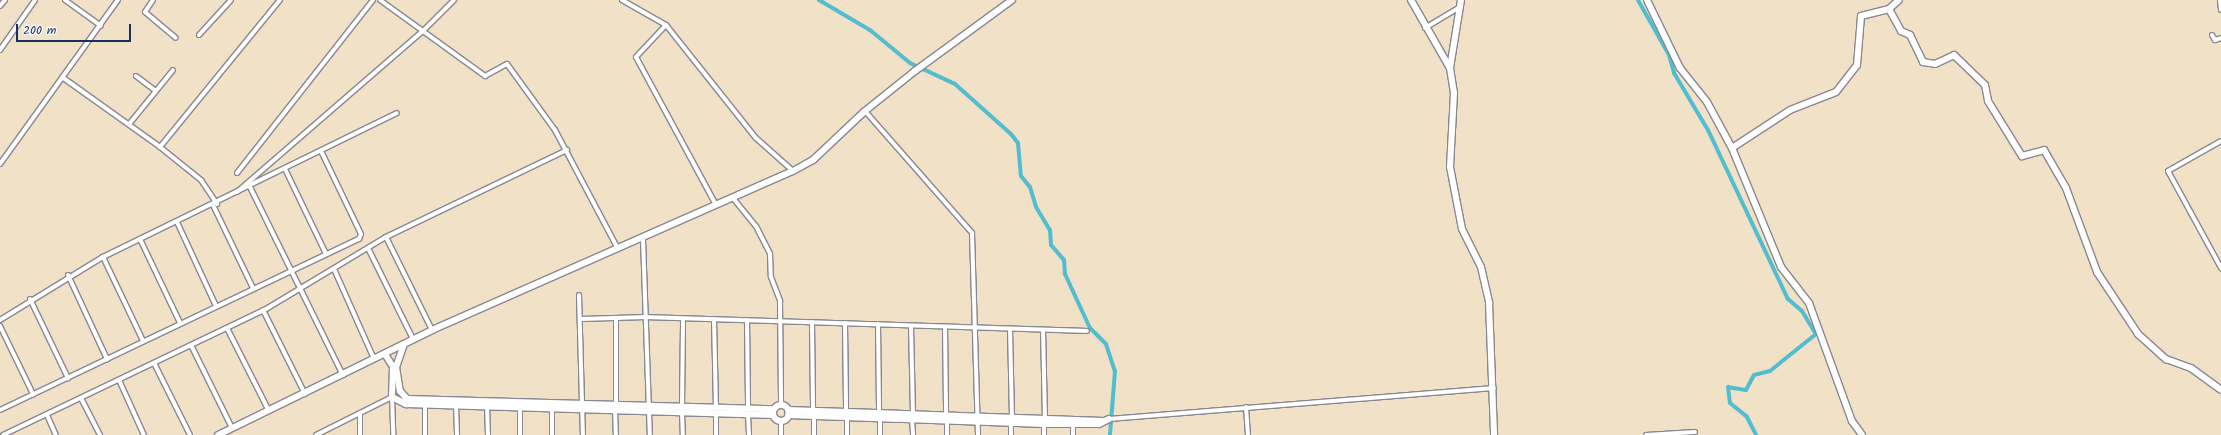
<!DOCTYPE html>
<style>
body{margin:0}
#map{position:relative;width:2221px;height:435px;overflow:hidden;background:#f1e1c7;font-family:Kalam,sans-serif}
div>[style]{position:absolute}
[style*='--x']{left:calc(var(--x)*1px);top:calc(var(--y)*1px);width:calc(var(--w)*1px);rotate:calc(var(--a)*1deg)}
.canal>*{height:4px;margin:-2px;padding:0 2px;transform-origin:2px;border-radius:2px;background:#52bdcf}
.roads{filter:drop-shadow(1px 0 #868892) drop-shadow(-1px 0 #868892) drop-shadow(0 1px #868892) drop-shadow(0 -1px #868892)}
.street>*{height:4px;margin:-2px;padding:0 2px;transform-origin:2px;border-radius:2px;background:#fff}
.secondary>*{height:6px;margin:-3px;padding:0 3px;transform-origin:3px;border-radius:3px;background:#fff}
.secondary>.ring{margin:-3px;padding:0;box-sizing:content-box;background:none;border:6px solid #fff;border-radius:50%}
span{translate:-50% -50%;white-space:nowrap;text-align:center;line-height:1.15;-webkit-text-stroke:3.5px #f6f6f2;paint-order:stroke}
.scale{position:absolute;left:16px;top:24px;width:115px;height:18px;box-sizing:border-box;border:2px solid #1b2f5e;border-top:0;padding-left:5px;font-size:12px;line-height:14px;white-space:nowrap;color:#1b2f5e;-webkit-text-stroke:3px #f6f6f2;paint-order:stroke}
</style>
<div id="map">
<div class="canal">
<i style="--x:819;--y:0;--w:59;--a:30.5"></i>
<i style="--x:870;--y:30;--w:52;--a:39.5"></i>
<i style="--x:910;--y:63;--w:50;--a:25"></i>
<i style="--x:955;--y:84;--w:75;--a:41.8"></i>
<i style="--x:1011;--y:134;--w:11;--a:52"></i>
<i style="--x:1018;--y:143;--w:33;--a:85"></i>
<i style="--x:1021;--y:176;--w:14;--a:51"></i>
<i style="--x:1030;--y:187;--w:21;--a:73"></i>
<i style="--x:1036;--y:207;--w:27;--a:59"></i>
<i style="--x:1050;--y:230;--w:15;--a:86"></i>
<i style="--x:1051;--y:245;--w:20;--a:49"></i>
<i style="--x:1064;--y:260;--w:14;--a:86"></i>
<i style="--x:1065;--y:274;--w:60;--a:65.2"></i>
<i style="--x:1090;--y:328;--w:23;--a:45"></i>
<i style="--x:1106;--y:344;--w:28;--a:72"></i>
<i style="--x:1115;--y:371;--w:64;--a:94.5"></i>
<i style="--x:1638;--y:0;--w:63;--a:60.6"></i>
<i style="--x:1669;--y:55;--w:19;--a:74"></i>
<i style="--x:1674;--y:73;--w:66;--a:59.2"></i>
<i style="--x:1708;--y:130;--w:187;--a:64.7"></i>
<i style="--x:1788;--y:299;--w:18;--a:41"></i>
<i style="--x:1802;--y:311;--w:27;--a:59"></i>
<i style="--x:1816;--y:334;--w:59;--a:141.2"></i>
<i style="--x:1770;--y:371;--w:16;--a:166"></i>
<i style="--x:1754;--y:375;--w:17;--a:118"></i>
<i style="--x:1746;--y:390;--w:18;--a:-171"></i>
<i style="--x:1728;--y:387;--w:16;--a:83"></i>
<i style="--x:1730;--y:403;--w:22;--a:39"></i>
<i style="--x:1747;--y:417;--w:20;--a:63"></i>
</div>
<div class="roads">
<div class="street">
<i style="--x:65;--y:0;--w:44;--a:35.8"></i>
<i style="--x:153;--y:0;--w:14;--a:124"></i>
<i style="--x:145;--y:12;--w:40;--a:40"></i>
<i style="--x:380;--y:0;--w:130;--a:35.9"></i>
<i style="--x:485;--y:76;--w:25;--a:-29"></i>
<i style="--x:507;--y:64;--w:82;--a:54"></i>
<i style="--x:555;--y:130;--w:132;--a:62.1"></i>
<i style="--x:622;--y:0;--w:51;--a:29.6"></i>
<i style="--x:666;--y:25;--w:144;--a:51.5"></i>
<i style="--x:756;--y:138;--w:50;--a:41.7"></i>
<i style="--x:2220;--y:0;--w:10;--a:84"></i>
<i style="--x:0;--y:6;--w:8;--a:-50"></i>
<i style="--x:666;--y:25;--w:44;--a:133.2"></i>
<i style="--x:636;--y:57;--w:168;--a:61.6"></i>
<i style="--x:1425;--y:28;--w:41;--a:-31"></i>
<i style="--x:199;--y:35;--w:47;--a:-47.6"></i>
<i style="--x:2212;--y:35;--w:6;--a:59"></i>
<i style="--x:2215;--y:40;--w:6;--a:-18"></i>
<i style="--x:0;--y:50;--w:61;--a:-55"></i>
<i style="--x:136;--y:76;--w:25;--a:37"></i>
<i style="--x:62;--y:77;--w:120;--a:35.5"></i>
<i style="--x:160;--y:147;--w:53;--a:38.8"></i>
<i style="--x:201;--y:180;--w:29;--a:56"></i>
<i style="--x:865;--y:111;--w:162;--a:48.7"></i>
<i style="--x:972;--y:233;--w:202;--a:88.3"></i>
<i style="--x:130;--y:123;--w:68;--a:-50.9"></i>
<i style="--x:2221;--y:141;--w:61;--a:150.5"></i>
<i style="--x:2168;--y:171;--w:111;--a:61.3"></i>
<i style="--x:160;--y:147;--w:190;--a:-50.8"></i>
<i style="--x:0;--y:164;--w:202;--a:-54.3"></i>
<i style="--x:285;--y:169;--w:94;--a:64.2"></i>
<i style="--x:237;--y:173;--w:220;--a:-51.8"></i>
<i style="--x:250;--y:187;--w:210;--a:63.7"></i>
<i style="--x:237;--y:192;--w:245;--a:-40.9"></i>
<i style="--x:422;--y:32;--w:45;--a:-45"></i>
<i style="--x:733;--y:198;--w:38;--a:51"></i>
<i style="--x:757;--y:228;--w:29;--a:63"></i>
<i style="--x:770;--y:254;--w:23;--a:88"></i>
<i style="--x:771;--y:277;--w:26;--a:69"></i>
<i style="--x:780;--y:301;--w:103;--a:89.4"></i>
<i style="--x:213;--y:205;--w:92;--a:64.3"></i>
<i style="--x:177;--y:222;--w:93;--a:65.1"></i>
<i style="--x:386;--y:237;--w:104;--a:63.7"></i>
<i style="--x:140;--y:239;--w:93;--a:64.5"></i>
<i style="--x:643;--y:239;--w:196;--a:88"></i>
<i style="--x:369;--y:250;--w:99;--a:63.7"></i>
<i style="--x:103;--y:257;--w:93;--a:64.5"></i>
<i style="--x:334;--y:269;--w:98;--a:66"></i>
<i style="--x:68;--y:275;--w:93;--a:65.1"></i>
<i style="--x:579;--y:295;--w:140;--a:88.4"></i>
<i style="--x:30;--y:299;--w:88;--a:64.3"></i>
<i style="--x:263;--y:310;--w:94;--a:63.4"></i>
<i style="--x:616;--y:318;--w:86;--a:90"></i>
<i style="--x:581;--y:319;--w:65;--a:-1.8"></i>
<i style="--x:646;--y:317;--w:441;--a:1.8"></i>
<i style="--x:714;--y:319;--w:88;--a:88.7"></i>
<i style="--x:0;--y:320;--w:121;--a:-31.5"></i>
<i style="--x:103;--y:257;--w:327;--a:-26.1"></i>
<i style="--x:747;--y:320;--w:88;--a:89.3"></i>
<i style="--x:812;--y:322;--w:88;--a:89.3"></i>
<i style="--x:845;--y:323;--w:88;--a:89.3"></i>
<i style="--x:878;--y:324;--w:88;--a:89.3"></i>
<i style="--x:0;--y:326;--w:76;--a:64.1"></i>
<i style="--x:911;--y:326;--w:87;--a:88.7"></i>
<i style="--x:945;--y:327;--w:87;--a:89.3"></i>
<i style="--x:227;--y:328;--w:93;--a:63.2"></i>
<i style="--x:1010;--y:329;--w:87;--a:88.7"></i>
<i style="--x:1043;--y:330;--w:87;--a:88.7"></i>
<i style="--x:191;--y:345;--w:93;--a:63.7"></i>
<i style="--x:154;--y:363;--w:80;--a:63.4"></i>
<i style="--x:119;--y:380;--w:60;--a:65.6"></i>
<i style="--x:81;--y:398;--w:42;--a:62.8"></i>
<i style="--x:425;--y:404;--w:31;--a:90"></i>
<i style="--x:456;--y:405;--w:30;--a:88"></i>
<i style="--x:487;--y:406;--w:29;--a:88"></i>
<i style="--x:682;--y:406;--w:87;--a:-89.3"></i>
<i style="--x:520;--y:407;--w:28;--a:90"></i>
<i style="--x:1246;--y:407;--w:28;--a:86"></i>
<i style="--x:552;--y:409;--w:26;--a:90"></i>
<i style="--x:0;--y:410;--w:398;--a:-25.5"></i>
<i style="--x:359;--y:239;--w:5;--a:-68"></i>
<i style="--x:361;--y:234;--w:92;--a:-115.7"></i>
<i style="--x:615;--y:410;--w:25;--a:88"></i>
<i style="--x:682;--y:412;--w:23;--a:88"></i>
<i style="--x:360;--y:413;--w:22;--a:90"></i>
<i style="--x:716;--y:413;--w:22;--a:90"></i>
<i style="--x:47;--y:415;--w:22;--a:66"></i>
<i style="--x:748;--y:415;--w:20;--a:87"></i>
<i style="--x:814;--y:416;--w:19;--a:90"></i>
<i style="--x:880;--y:418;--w:17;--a:90"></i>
<i style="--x:912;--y:419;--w:16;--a:86"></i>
<i style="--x:1109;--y:419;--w:386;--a:-4.6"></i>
<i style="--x:781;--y:421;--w:14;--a:90"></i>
<i style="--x:1011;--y:423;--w:12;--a:90"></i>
<i style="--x:3;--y:435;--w:292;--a:-25.6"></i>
<i style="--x:266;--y:309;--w:140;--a:-31"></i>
<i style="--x:386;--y:237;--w:201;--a:-25.7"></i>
<i style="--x:316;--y:435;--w:85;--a:-26.6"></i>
<i style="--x:392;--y:397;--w:38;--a:88"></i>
<i style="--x:847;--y:435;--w:19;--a:-90"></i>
<i style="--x:947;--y:435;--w:15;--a:-90"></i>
<i style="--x:1044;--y:435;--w:11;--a:-90"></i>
<i style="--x:1073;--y:435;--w:11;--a:-90"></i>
<i style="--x:1646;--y:435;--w:49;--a:-3.5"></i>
</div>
<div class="secondary">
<i style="--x:1411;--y:0;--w:78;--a:60.2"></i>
<i style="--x:1450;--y:68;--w:25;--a:81"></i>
<i style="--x:1454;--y:93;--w:74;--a:93.1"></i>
<i style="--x:1450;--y:167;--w:63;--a:79"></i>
<i style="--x:1462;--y:229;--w:42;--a:63.4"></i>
<i style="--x:1481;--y:267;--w:37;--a:77"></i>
<i style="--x:1489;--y:303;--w:132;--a:87.8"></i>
<i style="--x:1647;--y:0;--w:76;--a:64.1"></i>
<i style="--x:1680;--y:68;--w:43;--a:51.5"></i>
<i style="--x:1707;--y:102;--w:52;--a:61.5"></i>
<i style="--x:1732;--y:148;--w:129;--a:67.6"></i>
<i style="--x:1781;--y:267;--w:46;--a:52.1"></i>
<i style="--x:1809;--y:303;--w:126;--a:70"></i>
<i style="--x:1852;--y:421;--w:17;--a:54"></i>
<i style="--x:1889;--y:9;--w:25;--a:61"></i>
<i style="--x:1901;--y:31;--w:10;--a:24"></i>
<i style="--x:1910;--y:35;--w:30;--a:64"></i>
<i style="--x:1923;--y:62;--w:12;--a:9"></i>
<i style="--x:1935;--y:64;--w:21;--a:-25"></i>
<i style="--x:1954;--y:55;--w:43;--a:44.1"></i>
<i style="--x:1985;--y:85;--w:16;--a:79"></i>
<i style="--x:1988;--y:101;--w:65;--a:58.3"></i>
<i style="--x:2022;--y:156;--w:23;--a:-15"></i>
<i style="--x:2044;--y:150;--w:44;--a:59.9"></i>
<i style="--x:2066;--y:188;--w:90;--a:69.7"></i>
<i style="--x:2097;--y:272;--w:74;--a:56.5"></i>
<i style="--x:2138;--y:334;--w:38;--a:42"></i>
<i style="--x:2166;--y:359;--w:27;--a:20"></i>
<i style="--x:2191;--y:368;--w:37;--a:36"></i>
<i style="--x:1450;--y:68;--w:69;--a:-80.8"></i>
<i style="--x:1732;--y:148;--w:69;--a:-33.2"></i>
<i style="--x:1790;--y:110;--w:49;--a:-21.4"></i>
<i style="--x:1836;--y:92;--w:34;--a:-52"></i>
<i style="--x:1857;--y:65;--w:49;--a:-85.3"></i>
<i style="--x:1861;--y:16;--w:29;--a:-14"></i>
<i style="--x:1889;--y:9;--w:13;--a:-42"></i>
<i style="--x:404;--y:344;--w:24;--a:109"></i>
<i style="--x:396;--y:367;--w:24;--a:81"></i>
<i style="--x:400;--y:391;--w:11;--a:49"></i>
<i style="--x:407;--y:399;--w:366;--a:1.6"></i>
<i style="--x:385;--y:354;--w:15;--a:58"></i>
<i style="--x:393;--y:367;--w:30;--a:92"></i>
<i style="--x:392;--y:397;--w:16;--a:27"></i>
<i style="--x:406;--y:404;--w:367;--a:1.7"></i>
<i class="ring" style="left:773px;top:405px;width:10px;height:10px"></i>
<i style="--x:788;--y:410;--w:316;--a:2"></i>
<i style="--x:788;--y:415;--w:256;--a:2"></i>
<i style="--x:1044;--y:424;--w:55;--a:0"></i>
<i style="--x:1099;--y:424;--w:11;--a:-27"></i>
<i style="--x:218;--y:435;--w:238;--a:-26.1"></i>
<i style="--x:432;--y:330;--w:394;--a:-23.8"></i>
<i style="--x:793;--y:171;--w:23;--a:-29"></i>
<i style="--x:813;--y:160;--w:71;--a:-43.3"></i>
<i style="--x:865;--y:111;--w:64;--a:-38.7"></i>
<i style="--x:915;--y:71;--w:120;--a:-36.2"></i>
</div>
</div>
<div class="scale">200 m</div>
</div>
